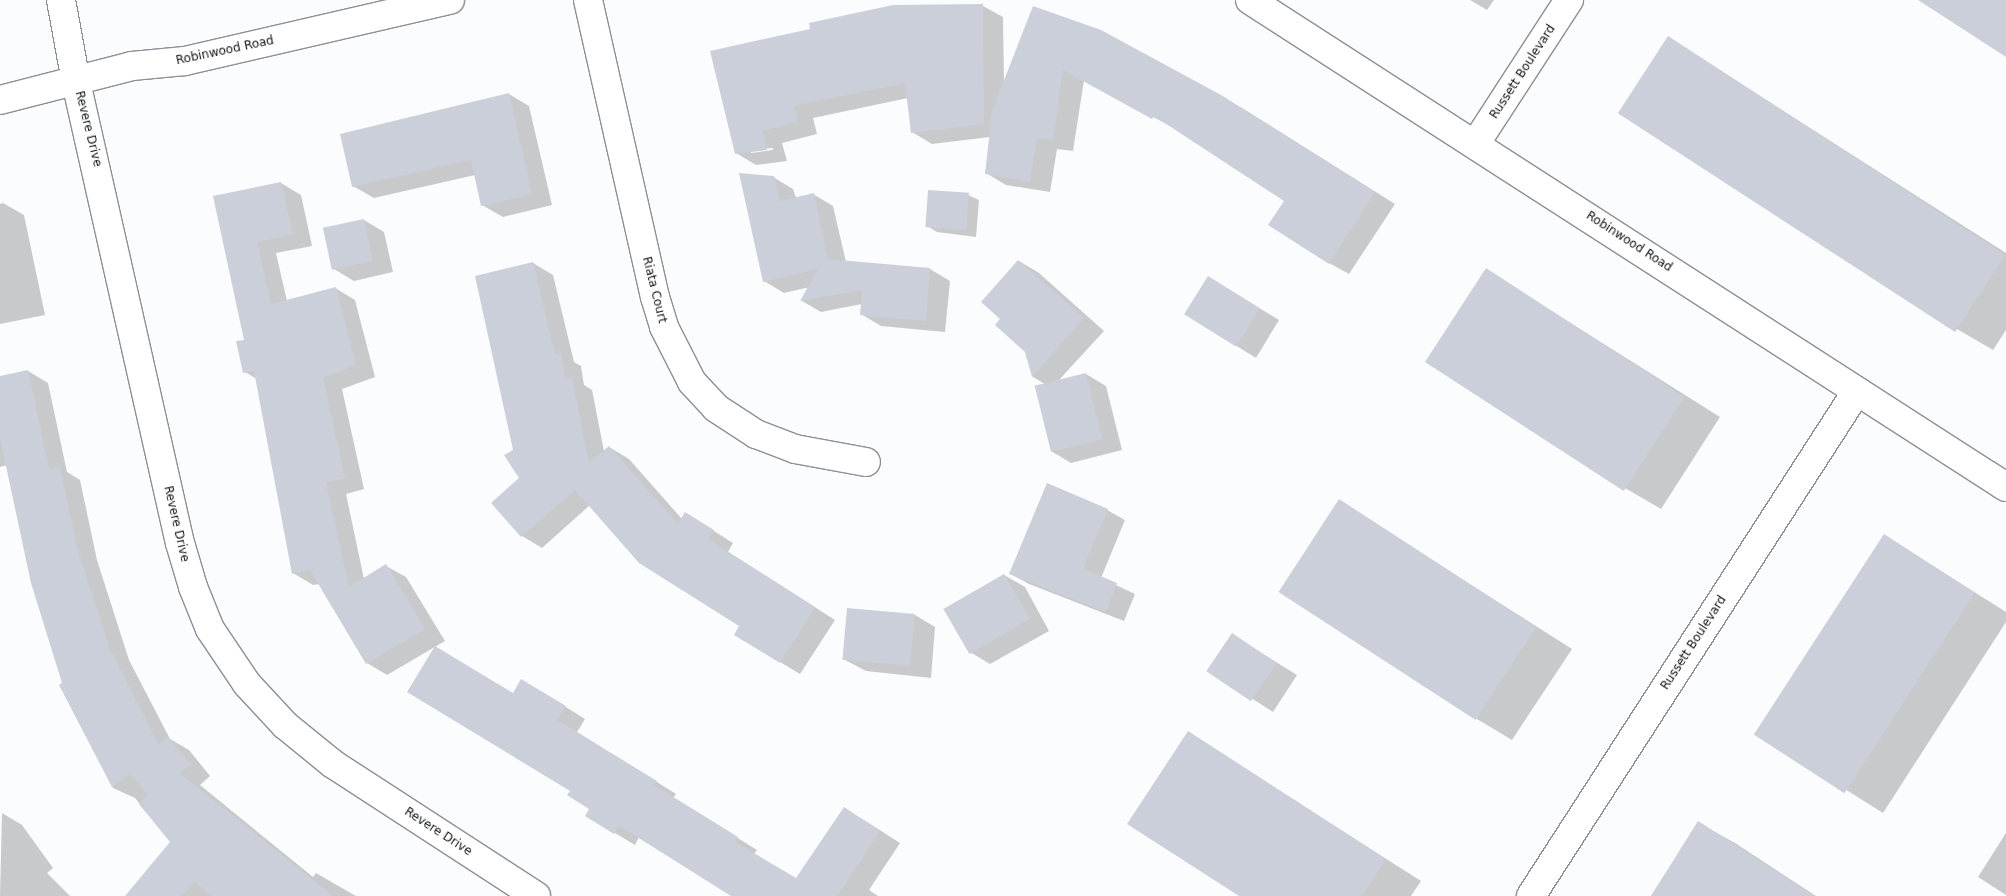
<!DOCTYPE html>
<style>
body{margin:0}
#map{position:relative;width:2006px;height:896px;overflow:hidden;background:#fbfcfe;font-family:"DejaVu Sans",sans-serif}
div>[style]{position:absolute}
[style*='--x']{left:calc(var(--x)*1px);top:calc(var(--y)*1px);width:calc(var(--w)*1px);rotate:calc(var(--a)*1deg)}
.shadow>*{inset:0;background:#0003}
.building>*{inset:0;background:#cbcfd9;transform-origin:0 0}
.roads{filter:drop-shadow(1px 0 #8c8f99) drop-shadow(-1px 0 #8c8f99) drop-shadow(0 1px #8c8f99) drop-shadow(0 -1px #8c8f99)}
.minor>*{height:28px;margin:-14px;padding:0 14px;transform-origin:14px;border-radius:14px;background:#fff}
span{translate:-50% -50%;white-space:nowrap;text-align:center;line-height:1.15;-webkit-text-stroke:4.5px #fff;paint-order:stroke}
.street-label{font-size:12px;color:#121417}
</style>
<div id="map">
<div class="shadow">
<i style="clip-path:polygon(1470px 0,1494px 0,1487px 10px)"></i>
<i style="clip-path:polygon(evenodd,983px 6px,1003px 17px,1004px 85px,1033px 8px,1242px 108px,1395px 204px,1349px 274px,1329px 263px,1286px 200px,1174px 128px,1084px 80px,1073px 151px,1057px 149px,1050px 192px,1006px 185px,986px 173px,990px 137px,932px 144px,912px 132px,908px 98px,813px 118px,817px 134px,782px 143px,787px 161px,756px 165px,736px 153px,712px 52px,983px 6px,773px 148px,773px 150px,751px 153px,751px 150px,773px 148px)"></i>
<i style="clip-path:polygon(1669px 38px,2006px 253px,2006px 330px,1993px 350px,1957px 329px)"></i>
<i style="clip-path:polygon(509px 94px,529px 106px,552px 205px,503px 217px,482px 205px,475px 175px,374px 198px,353px 186px)"></i>
<i style="clip-path:polygon(773px 177px,793px 189px,796px 198px,813px 194px,833px 206px,846px 262px,930px 269px,950px 281px,945px 332px,881px 326px,861px 314px,862px 304px,821px 312px,802px 301px,810px 287px,784px 293px,764px 281px)"></i>
<i style="clip-path:polygon(281px 183px,301px 195px,312px 246px,276px 253px,287px 301px,335px 288px,355px 300px,375px 377px,342px 389px,364px 489px,346px 494px,364px 579px,386px 566px,406px 577px,445px 641px,387px 675px,367px 663px,320px 584px,313px 585px,293px 573px,257px 379px,245px 372px,245px 341px,214px 197px)"></i>
<i style="clip-path:polygon(968px 195px,979px 200px,976px 237px,937px 232px,927px 226px)"></i>
<i style="clip-path:polygon(3px 203px,24px 215px,45px 315px,0 324px,0 204px)"></i>
<i style="clip-path:polygon(364px 220px,384px 232px,393px 272px,354px 281px,334px 269px)"></i>
<i style="clip-path:polygon(1019px 261px,1039px 273px,1104px 331px,1059px 380px,1086px 374px,1106px 386px,1122px 450px,1071px 463px,1051px 451px,1045px 384px,1033px 377px,1026px 351px,1002px 319px)"></i>
<i style="clip-path:polygon(533px 263px,553px 275px,574px 362px,581px 366px,584px 385px,592px 390px,604px 451px,609px 447px,629px 459px,682px 519px,706px 526px,733px 543px,728px 552px,835px 620px,800px 674px,780px 662px,741px 626px,590px 505px,542px 548px,522px 536px,520px 478px,514px 450px)"></i>
<i style="clip-path:polygon(1486px 270px,1720px 417px,1661px 509px,1625px 488px)"></i>
<i style="clip-path:polygon(1228px 289px,1279px 320px,1256px 358px,1185px 314px)"></i>
<i style="clip-path:polygon(28px 371px,48px 383px,67px 472px,80px 480px,97px 560px,129px 660px,170px 739px,189px 750px,210px 776px,200px 785px,313px 877px,316px 873px,356px 896px,130px 896px,171px 842px,135px 798px,113px 788px,61px 685px,64px 683px,7px 465px,0 467px,0 377px)"></i>
<i style="clip-path:polygon(1339px 501px,1572px 649px,1512px 740px,1477px 719px)"></i>
<i style="clip-path:polygon(1107px 510px,1125px 520px,1101px 578px,1135px 594px,1124px 621px,1029px 584px,1011px 574px)"></i>
<i style="clip-path:polygon(1884px 535px,2006px 612px,2006px 622px,1883px 813px,1756px 733px)"></i>
<i style="clip-path:polygon(1004px 575px,1025px 587px,1049px 631px,990px 664px,970px 652px)"></i>
<i style="clip-path:polygon(915px 615px,935px 627px,931px 678px,866px 671px,845px 660px)"></i>
<i style="clip-path:polygon(1252px 647px,1297px 675px,1273px 712px,1208px 671px)"></i>
<i style="clip-path:polygon(542px 692px,585px 719px,577px 732px,676px 794px,673px 798px,757px 850px,754px 854px,796px 880px,844px 809px,864px 820px,900px 843px,869px 890px,878px 896px,733px 896px,639px 837px,635px 845px,615px 833px,587px 815px,591px 808px,572px 791px,513px 694px)"></i>
<i style="clip-path:polygon(1188px 733px,1421px 881px,1411px 896px,1241px 896px)"></i>
<i style="clip-path:polygon(2px 813px,22px 825px,53px 868px,47px 873px,70px 896px,0 896px)"></i>
<i style="clip-path:polygon(1699px 823px,1735px 843px,1816px 896px,1651px 896px)"></i>
<i style="clip-path:polygon(2006px 833px,2006px 895px,1978px 877px)"></i>
</div>
<div class="building">
<i style="clip-path:polygon(1918px 0,2006px 0,2006px 57px)"></i>
<i style="clip-path:polygon(983px 4px,984px 124px,911px 133px,905px 83px,794px 106px,798px 122px,762px 131px,767px 150px,735px 154px,710px 51px,810px 29px,809px 23px,893px 5px)"></i>
<i style="clip-path:polygon(1033px 6px,1101px 30px,1221px 95px,1375px 192px,1329px 264px,1268px 225px,1284px 201px,1154px 116px,1152px 119px,1063px 70px,1053px 140px,1037px 138px,1030px 182px,985px 174px,992px 111px)"></i>
<i style="left:1668px;top:36px;width:402px;height:92px;rotate:33deg"></i>
<i style="clip-path:polygon(509px 93px,532px 194px,481px 206px,471px 160px,352px 187px,340px 134px)"></i>
<i style="clip-path:polygon(739px 173px,774px 176px,780px 201px,814px 193px,828px 259px,930px 268px,926px 321px,860px 315px,862px 290px,800px 301px,818px 269px,763px 282px)"></i>
<i style="clip-path:polygon(281px 182px,293px 234px,257px 242px,271px 304px,336px 287px,356px 365px,323px 378px,345px 478px,326px 483px,349px 587px,386px 564px,425px 629px,366px 664px,310px 570px,292px 574px,254px 371px,243px 373px,236px 341px,244px 340px,213px 196px)"></i>
<i style="left:928px;top:190px;width:41px;height:37px;rotate:4deg"></i>
<i style="left:364px;top:219px;width:43px;height:42px;rotate:78deg"></i>
<i style="clip-path:polygon(1018px 260px,1084px 318px,1032px 377px,1025px 352px,995px 325px,1000px 319px,981px 302px)"></i>
<i style="clip-path:polygon(533px 262px,555px 354px,561px 353px,565px 378px,572px 377px,589px 463px,609px 446px,678px 524px,685px 512px,714px 530px,708px 539px,815px 607px,780px 663px,734px 635px,739px 626px,639px 563px,575px 490px,521px 537px,491px 503px,519px 478px,504px 455px,513px 450px,475px 276px)"></i>
<i style="left:1486px;top:268px;width:237px;height:112px;rotate:33deg"></i>
<i style="left:1208px;top:276px;width:61px;height:45px;rotate:32deg"></i>
<i style="clip-path:polygon(28px 370px,49px 469px,60px 467px,77px 547px,109px 647px,159px 745px,168px 737px,191px 764px,180px 773px,333px 896px,211px 896px,194px 881px,182px 896px,125px 896px,170px 842px,139px 804px,148px 795px,130px 774px,112px 787px,59px 685px,62px 683px,31px 583px,0 438px,0 376px)"></i>
<i style="left:1086px;top:373px;width:68px;height:53px;rotate:76deg"></i>
<i style="clip-path:polygon(1047px 483px,1108px 509px,1083px 569px,1117px 583px,1106px 612px,1009px 574px)"></i>
<i style="left:1339px;top:499px;width:235px;height:111px;rotate:33deg"></i>
<i style="left:1884px;top:534px;width:108px;height:239px;rotate:33deg"></i>
<i style="left:1004px;top:574px;width:52px;height:70px;rotate:60deg"></i>
<i style="left:847px;top:608px;width:68px;height:52px;rotate:5deg"></i>
<i style="left:1232px;top:633px;width:54px;height:46px;rotate:34deg"></i>
<i style="clip-path:polygon(435px 646px,513px 693px,521px 679px,566px 706px,557px 720px,657px 781px,654px 785px,738px 837px,735px 842px,796px 878px,844px 807px,880px 831px,837px 896px,731px 896px,626px 830px,619px 826px,614px 834px,585px 816px,589px 809px,567px 795px,570px 791px,407px 692px)"></i>
<i style="clip-path:polygon(1188px 731px,1386px 859px,1362px 896px,1239px 896px,1127px 824px)"></i>
<i style="clip-path:polygon(1698px 821px,1740px 848px,1814px 896px,1651px 896px)"></i>
</div>
<div class="roads">
<div class="minor">
<i style="--x:61;--y:0;--w:83;--a:79.6"></i>
<i style="--x:76;--y:82;--w:473;--a:77.3"></i>
<i style="--x:180;--y:543;--w:46;--a:73.5"></i>
<i style="--x:193;--y:587;--w:45;--a:68"></i>
<i style="--x:210;--y:629;--w:66;--a:56.1"></i>
<i style="--x:247;--y:684;--w:56;--a:47.2"></i>
<i style="--x:285;--y:725;--w:62;--a:39.1"></i>
<i style="--x:333;--y:764;--w:242;--a:33"></i>
<i style="--x:588;--y:0;--w:304;--a:77.3"></i>
<i style="--x:655;--y:297;--w:31;--a:73"></i>
<i style="--x:664;--y:327;--w:62;--a:63"></i>
<i style="--x:692;--y:382;--w:35;--a:47"></i>
<i style="--x:716;--y:408;--w:48;--a:33"></i>
<i style="--x:756;--y:434;--w:42;--a:21"></i>
<i style="--x:795;--y:449;--w:72;--a:10.4"></i>
<i style="--x:1250;--y:0;--w:899;--a:32.79"></i>
<i style="--x:0;--y:100;--w:136;--a:-14.4"></i>
<i style="--x:132;--y:66;--w:53;--a:-5.4"></i>
<i style="--x:185;--y:61;--w:272;--a:-13"></i>
<i style="--x:1476;--y:143;--w:171;--a:-57"></i>
<i style="--x:1531;--y:896;--w:601;--a:-57.16"></i>
</div>
</div>
<div class="street-label">
<span style="left:225px;top:51px;rotate:-12deg">Robinwood Road</span>
<span style="left:1523px;top:72px;rotate:-57deg">Russett Boulevard</span>
<span style="left:88px;top:129px;rotate:76deg">Revere Drive</span>
<span style="left:1629px;top:242px;rotate:33deg">Robinwood Road</span>
<span style="left:654px;top:290px;rotate:76deg">Riata Court</span>
<span style="left:176px;top:524px;rotate:77deg">Revere Drive</span>
<span style="left:1694px;top:643px;rotate:-57deg">Russett Boulevard</span>
<span style="left:438px;top:832px;rotate:33deg">Revere Drive</span>
</div>
</div>
